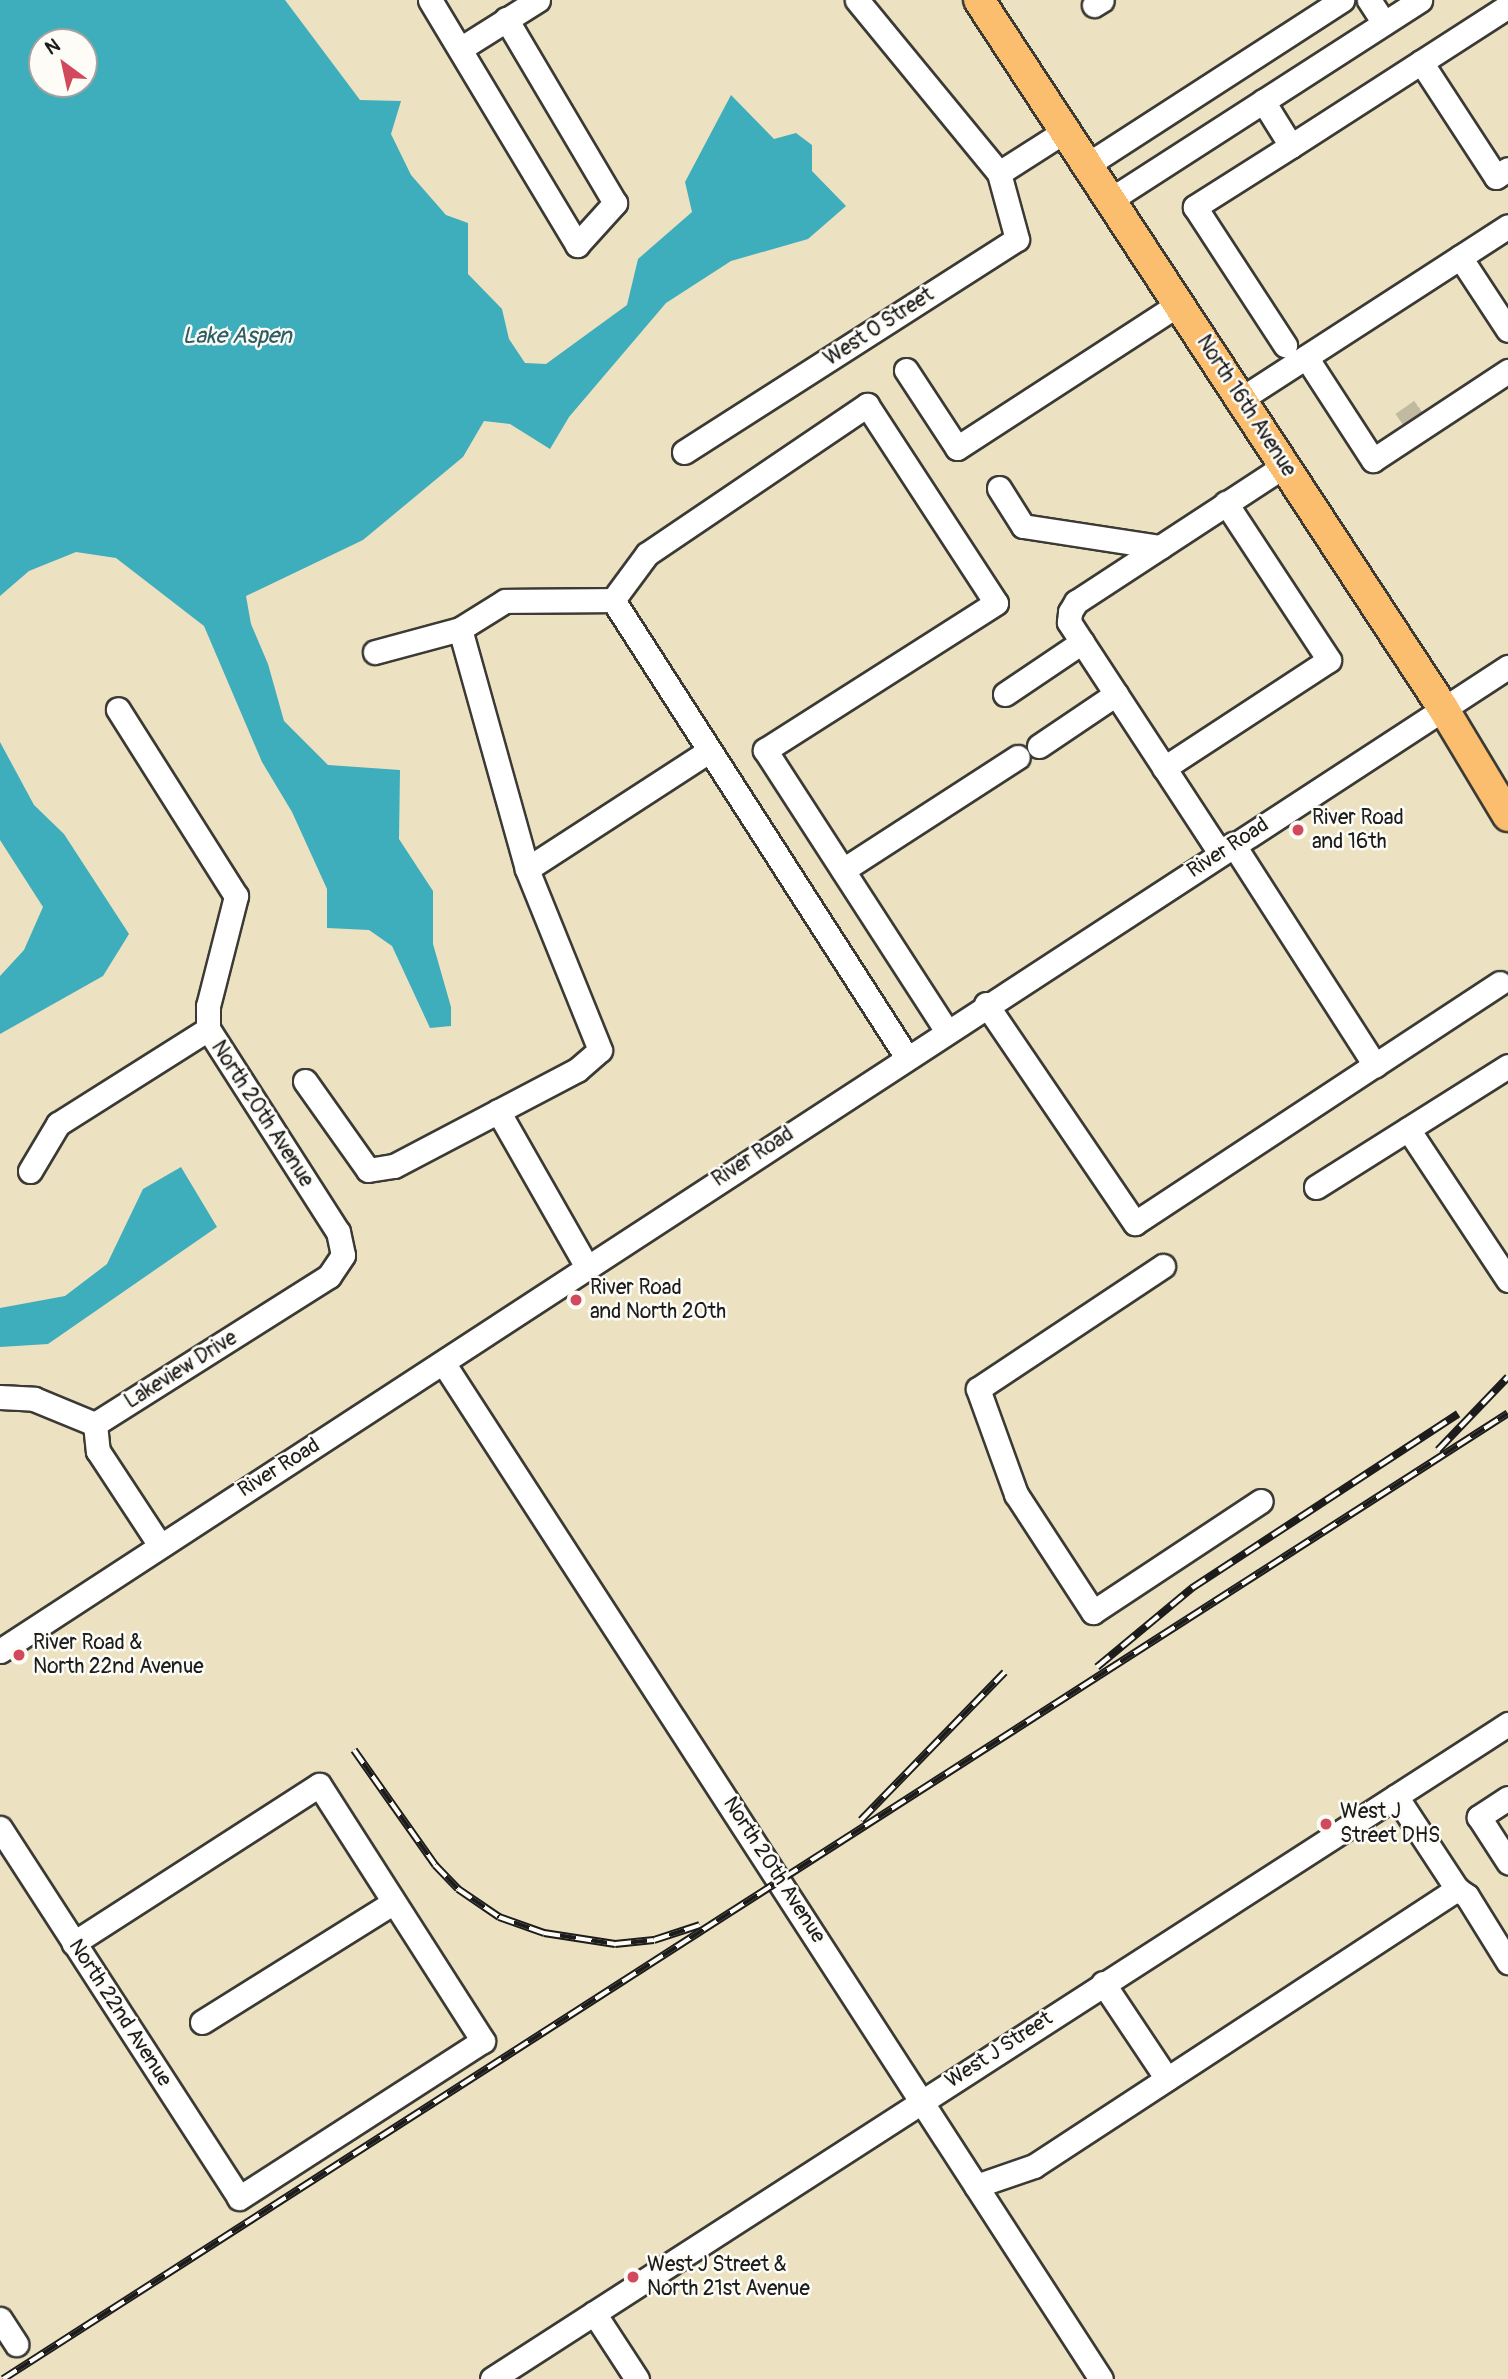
<!DOCTYPE html>
<style>
body{margin:0}
#map{position:relative;width:1508px;height:2379px;overflow:hidden;background:#ece2c1;font-family:Pangolin,sans-serif}
div>[style]{position:absolute}
[style*='--x']{left:calc(var(--x)*1px);top:calc(var(--y)*1px);width:calc(var(--w)*1px);rotate:calc(var(--a)*1deg)}
.water>*{inset:0;background:#3eadbc}
.minor-tunnel>*{height:23px;margin-top:-11.5px;transform-origin:0;background:repeating-linear-gradient(90deg,#c2baa0 0 23px,transparent 0 34px)}
.roads{filter:drop-shadow(2px 0 #3b3a35) drop-shadow(-2px 0 #3b3a35) drop-shadow(0 2px #3b3a35) drop-shadow(0 -2px #3b3a35)}
.minor>*{height:23px;margin:-11.5px;padding:0 11.5px;transform-origin:11.5px;border-radius:11.5px;background:#fff}
.major>*{height:30px;margin:-15px;padding:0 15px;transform-origin:15px;border-radius:15px;background:#fbbd6e}
.rail>*{height:8px;margin-top:-4px;transform-origin:0;background:repeating-linear-gradient(90deg,#fdfcf7 0 16px,#1c1c1c 0 32px);box-sizing:border-box;border-block:2px solid #1c1c1c}
.dots>*{width:19px;height:19px;translate:-50% -50%;box-sizing:border-box;border:4px solid #fdfcf7;border-radius:50%}
span{translate:-50% -50%;white-space:nowrap;text-align:center;line-height:1.15;-webkit-text-stroke:5px #fdfcf7;paint-order:stroke}
.street-label{font-size:21px;color:#1c1c1c}
.poi-label{font-size:21px;color:#1c1c1c}
.left{translate:0 -50%;text-align:left}
.water-label{font-size:23px;color:#2b5d64;font-style:italic}
.north{position:absolute;left:28px;top:28px;width:70px;height:70px;box-sizing:border-box;background:#fdfcf7;border:2px solid #a3a29f;border-radius:50%;rotate:327deg;font-size:19px;font-weight:700;line-height:28px;text-align:center;color:#1c1c1c}
.north::after{content:'';display:block;margin:auto;width:24px;height:32px;background:#d1495b;clip-path:polygon(50% 0,100% 100%,50% 72%,0 100%)}
</style>
<div id="map">
<div class="water">
<i style="clip-path:polygon(evenodd,0 0,285px 0,360px 100px,401px 101px,391px 134px,411px 175px,446px 215px,468px 223px,468px 274px,502px 309px,509px 339px,525px 363px,546px 364px,627px 305px,638px 259px,692px 212px,685px 182px,731px 95px,774px 139px,796px 133px,812px 145px,812px 171px,846px 206px,808px 239px,731px 261px,666px 303px,569px 417px,550px 449px,510px 424px,484px 421px,463px 457px,363px 540px,246px 596px,251px 624px,268px 664px,284px 721px,328px 765px,400px 770px,399px 839px,433px 891px,433px 944px,451px 1007px,451px 1026px,430px 1028px,392px 946px,369px 930px,327px 928px,327px 889px,292px 812px,262px 762px,204px 626px,116px 558px,76px 552px,29px 571px,0 596px,0 0,84px 42px,84px 84px,42px 84px,42px 42px,84px 42px)"></i>
<i style="clip-path:polygon(0 742px,34px 805px,64px 834px,129px 934px,103px 976px,0 1034px,0 976px,24px 950px,43px 907px,0 840px)"></i>
<i style="clip-path:polygon(181px 1167px,217px 1227px,48px 1344px,0 1347px,0 1308px,65px 1296px,107px 1264px,143px 1189px)"></i>
</div>
<div class="minor-tunnel">
<i style="--x:1402;--y:423;--w:32;--a:-35"></i>
</div>
<div class="roads">
<div class="minor">
<i style="--x:430;--y:0;--w:286;--a:59"></i>
<i style="--x:577;--y:245;--w:57;--a:-47.9"></i>
<i style="--x:615;--y:203;--w:214;--a:-120.6"></i>
<i style="--x:1369;--y:0;--w:27;--a:57"></i>
<i style="--x:1094;--y:5;--w:9;--a:-32"></i>
<i style="--x:460;--y:49;--w:92;--a:-32.1"></i>
<i style="--x:1421;--y:62;--w:137;--a:56.9"></i>
<i style="--x:1496;--y:177;--w:14;--a:-34"></i>
<i style="--x:1263;--y:101;--w:53;--a:58.1"></i>
<i style="--x:1291;--y:146;--w:114;--a:147.6"></i>
<i style="--x:1195;--y:207;--w:165;--a:56.9"></i>
<i style="--x:1291;--y:146;--w:258;--a:-32.8"></i>
<i style="--x:1087;--y:165;--w:304;--a:-32.9"></i>
<i style="--x:999;--y:173;--w:78;--a:-32.5"></i>
<i style="--x:1110;--y:200;--w:369;--a:-32.8"></i>
<i style="--x:1460;--y:257;--w:87;--a:56.7"></i>
<i style="--x:1306;--y:357;--w:123;--a:57"></i>
<i style="--x:1373;--y:460;--w:162;--a:-33.4"></i>
<i style="--x:906;--y:370;--w:93;--a:56.8"></i>
<i style="--x:957;--y:448;--w:265;--a:-33"></i>
<i style="--x:1241;--y:399;--w:318;--a:-32.9"></i>
<i style="--x:684;--y:452;--w:395;--a:-32.6"></i>
<i style="--x:1017;--y:239;--w:68;--a:-105.3"></i>
<i style="--x:999;--y:173;--w:224;--a:-129.4"></i>
<i style="--x:999;--y:488;--w:45;--a:57.7"></i>
<i style="--x:1023;--y:526;--w:139;--a:8.7"></i>
<i style="--x:613;--y:600;--w:57;--a:-53.5"></i>
<i style="--x:647;--y:554;--w:266;--a:-34.1"></i>
<i style="--x:867;--y:405;--w:236;--a:56.9"></i>
<i style="--x:996;--y:603;--w:274;--a:147.5"></i>
<i style="--x:765;--y:750;--w:333;--a:57.1"></i>
<i style="--x:375;--y:652;--w:88;--a:-15.1"></i>
<i style="--x:1005;--y:694;--w:93;--a:-34"></i>
<i style="--x:1039;--y:746;--w:93;--a:-34"></i>
<i style="--x:1164;--y:768;--w:197;--a:-33.2"></i>
<i style="--x:1329;--y:660;--w:188;--a:-123.3"></i>
<i style="--x:1233;--y:844;--w:263;--a:57.3"></i>
<i style="--x:1375;--y:1065;--w:149;--a:-33.3"></i>
<i style="--x:1220;--y:853;--w:276;--a:-123.2"></i>
<i style="--x:1069;--y:622;--w:10;--a:-84"></i>
<i style="--x:1070;--y:612;--w:12;--a:-59"></i>
<i style="--x:1076;--y:602;--w:250;--a:-33.2"></i>
<i style="--x:527;--y:869;--w:217;--a:-33"></i>
<i style="--x:843;--y:870;--w:208;--a:-32.9"></i>
<i style="--x:986;--y:1004;--w:265;--a:55.8"></i>
<i style="--x:1135;--y:1223;--w:287;--a:-33.4"></i>
<i style="--x:305;--y:1081;--w:109;--a:54.7"></i>
<i style="--x:368;--y:1170;--w:26;--a:-9"></i>
<i style="--x:394;--y:1166;--w:207;--a:-27.7"></i>
<i style="--x:577;--y:1070;--w:30;--a:-41"></i>
<i style="--x:600;--y:1050;--w:195;--a:-112"></i>
<i style="--x:527;--y:869;--w:249;--a:-105.6"></i>
<i style="--x:460;--y:629;--w:53;--a:-31.9"></i>
<i style="--x:505;--y:601;--w:108;--a:-0.5"></i>
<i style="--x:613;--y:600;--w:542;--a:57.28"></i>
<i style="--x:498;--y:1111;--w:180;--a:60.3"></i>
<i style="--x:1408;--y:1129;--w:181;--a:56.5"></i>
<i style="--x:30;--y:1171;--w:55;--a:-59.2"></i>
<i style="--x:58;--y:1124;--w:178;--a:-32.3"></i>
<i style="--x:1316;--y:1187;--w:227;--a:-32.2"></i>
<i style="--x:1163;--y:1266;--w:222;--a:146.4"></i>
<i style="--x:978;--y:1389;--w:112;--a:70.1"></i>
<i style="--x:1016;--y:1494;--w:141;--a:56.9"></i>
<i style="--x:1093;--y:1612;--w:201;--a:-33.5"></i>
<i style="--x:444;--y:1364;--w:1209;--a:57.09"></i>
<i style="--x:0;--y:1397;--w:34;--a:3"></i>
<i style="--x:34;--y:1399;--w:66;--a:22.3"></i>
<i style="--x:95;--y:1424;--w:277;--a:-32.3"></i>
<i style="--x:329;--y:1276;--w:25;--a:-56"></i>
<i style="--x:343;--y:1255;--w:24;--a:-102"></i>
<i style="--x:338;--y:1232;--w:241;--a:-122.6"></i>
<i style="--x:208;--y:1029;--w:23;--a:-90"></i>
<i style="--x:208;--y:1006;--w:114;--a:-75.7"></i>
<i style="--x:236;--y:896;--w:221;--a:-122.3"></i>
<i style="--x:95;--y:1424;--w:27;--a:84"></i>
<i style="--x:98;--y:1451;--w:111;--a:56.7"></i>
<i style="--x:0;--y:1651;--w:1801;--a:-33.13"></i>
<i style="--x:1508;--y:1798;--w:35;--a:147"></i>
<i style="--x:1479;--y:1817;--w:54;--a:57.2"></i>
<i style="--x:0;--y:1828;--w:440;--a:57.1"></i>
<i style="--x:239;--y:2198;--w:290;--a:-32.8"></i>
<i style="--x:483;--y:2041;--w:304;--a:-122.6"></i>
<i style="--x:319;--y:1785;--w:292;--a:147.2"></i>
<i style="--x:1457;--y:1889;--w:12;--a:35"></i>
<i style="--x:1467;--y:1896;--w:78;--a:58.2"></i>
<i style="--x:1103;--y:1983;--w:115;--a:56.3"></i>
<i style="--x:202;--y:2022;--w:226;--a:-32"></i>
<i style="--x:976;--y:2186;--w:61;--a:-19"></i>
<i style="--x:1034;--y:2166;--w:506;--a:-33.22"></i>
<i style="--x:1457;--y:1889;--w:111;--a:-123.3"></i>
<i style="--x:594;--y:2313;--w:79;--a:56.9"></i>
<i style="--x:0;--y:2319;--w:30;--a:57"></i>
<i style="--x:492;--y:2379;--w:1209;--a:-32.81"></i>
</div>
<div class="major">
<i style="--x:979;--y:0;--w:846;--a:56.76"></i>
<i style="--x:1443;--y:708;--w:126;--a:59"></i>
</div>
</div>
<div class="rail">
<i style="--x:1438;--y:1450;--w:101;--a:-46.2"></i>
<i style="--x:1097;--y:1667;--w:124;--a:-39.7"></i>
<i style="--x:1192;--y:1588;--w:318;--a:-33.2"></i>
<i style="--x:354;--y:1750;--w:141;--a:54.8"></i>
<i style="--x:435;--y:1865;--w:33;--a:46"></i>
<i style="--x:458;--y:1889;--w:50;--a:34.3"></i>
<i style="--x:499;--y:1917;--w:48;--a:19.6"></i>
<i style="--x:544;--y:1933;--w:72;--a:8.8"></i>
<i style="--x:615;--y:1944;--w:39;--a:-6"></i>
<i style="--x:654;--y:1940;--w:48;--a:-18.1"></i>
<i style="--x:861;--y:1820;--w:206;--a:-45.8"></i>
<i style="--x:3;--y:2379;--w:1788;--a:-32.69"></i>
</div>
<div class="dots">
<i style="left:1298px;top:830px;background:#d1495b"></i>
<i style="left:576px;top:1300px;background:#d1495b"></i>
<i style="left:19px;top:1655px;background:#d1495b"></i>
<i style="left:1326px;top:1824px;background:#d1495b"></i>
<i style="left:633px;top:2277px;background:#d1495b"></i>
</div>
<div class="street-label">
<span style="left:879px;top:327px;rotate:-33deg">West O Street</span>
<span style="left:1246px;top:406px;rotate:57deg">North 16th Avenue</span>
<span style="left:1228px;top:848px;rotate:-33deg">River Road</span>
<span style="left:262px;top:1114px;rotate:57deg">North 20th Avenue</span>
<span style="left:753px;top:1157px;rotate:-33deg">River Road</span>
<span style="left:181px;top:1370px;rotate:-32deg">Lakeview Drive</span>
<span style="left:279px;top:1468px;rotate:-32deg">River Road</span>
<span style="left:774px;top:1870px;rotate:57deg">North 20th Avenue</span>
<span style="left:120px;top:2013px;rotate:57deg">North 22nd Avenue</span>
<span style="left:999px;top:2050px;rotate:-33deg">West J Street</span>
</div>
<div class="poi-label">
<span class="left" style="left:1312px;top:830px">River Road<br>and 16th</span>
<span class="left" style="left:590px;top:1300px">River Road<br>and North 20th</span>
<span class="left" style="left:33px;top:1655px">River Road &amp;<br>North 22nd Avenue</span>
<span class="left" style="left:1340px;top:1824px">West J<br>Street DHS</span>
<span class="left" style="left:647px;top:2277px">West J Street &amp;<br>North 21st Avenue</span>
</div>
<div class="water-label">
<span style="left:237px;top:336px">Lake Aspen</span>
</div>
<div class="north">N</div>
</div>
